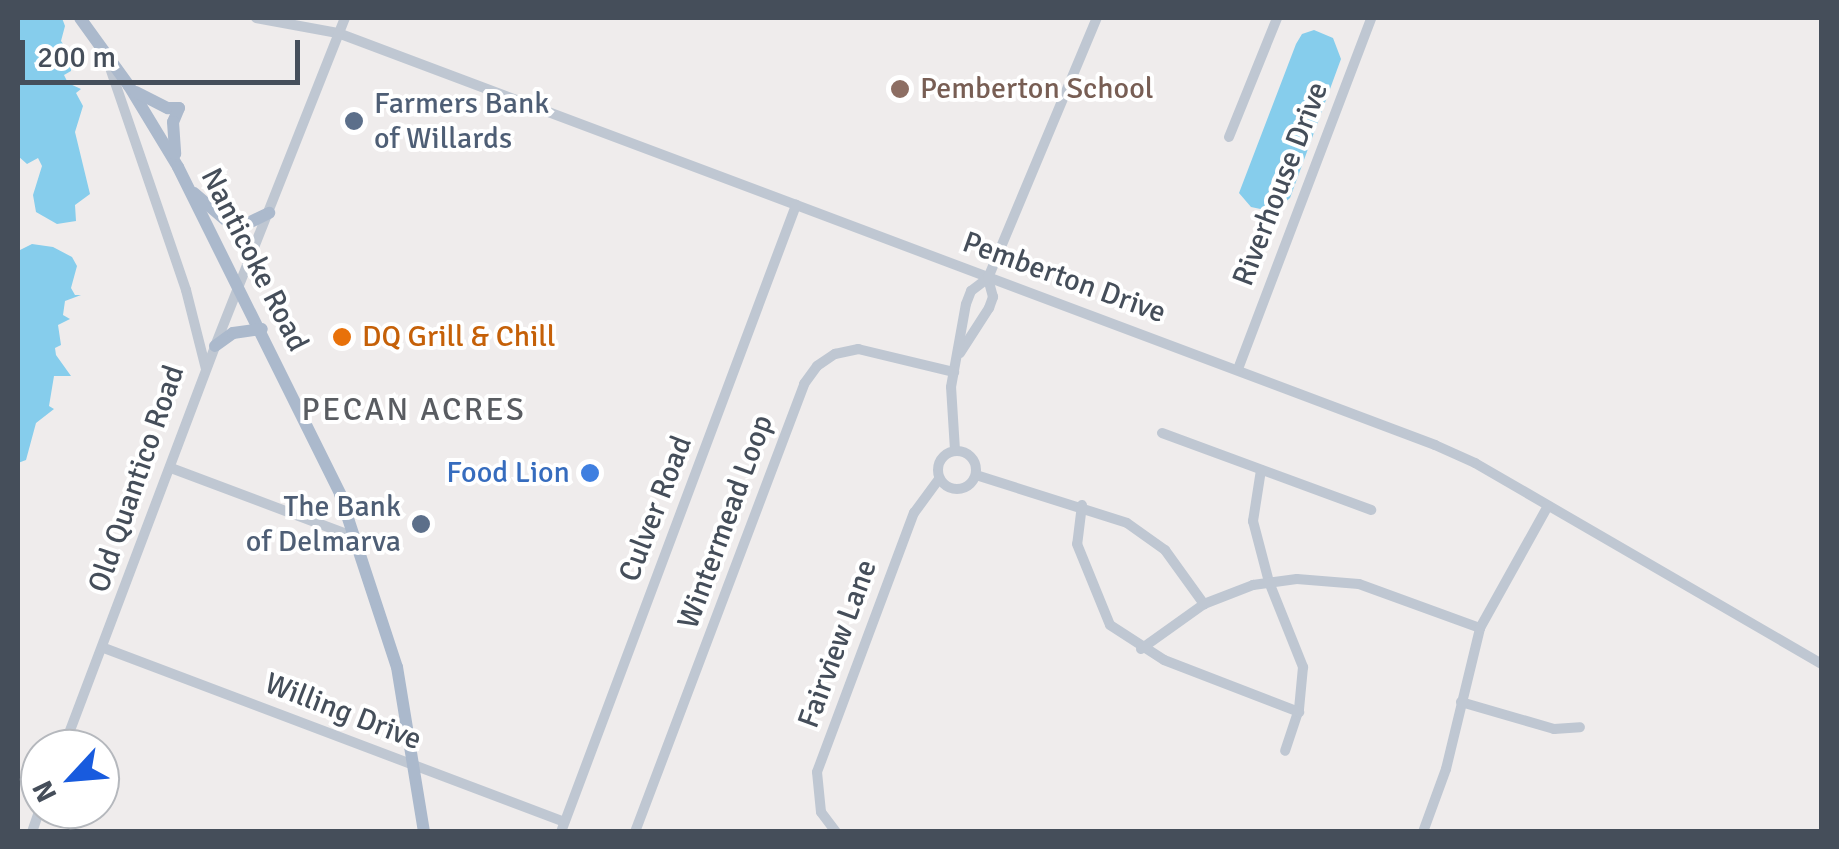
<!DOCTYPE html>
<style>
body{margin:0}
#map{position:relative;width:1839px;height:849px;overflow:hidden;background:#efecec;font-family:Signika,sans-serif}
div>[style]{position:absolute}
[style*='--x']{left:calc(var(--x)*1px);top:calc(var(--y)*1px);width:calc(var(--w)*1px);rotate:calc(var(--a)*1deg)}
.water>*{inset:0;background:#86cdec}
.minor>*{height:10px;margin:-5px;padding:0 5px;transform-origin:5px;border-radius:5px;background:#bfc7d2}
.minor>.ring{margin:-5px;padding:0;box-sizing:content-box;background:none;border:10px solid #bfc7d2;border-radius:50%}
.major>*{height:12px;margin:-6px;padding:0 6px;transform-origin:6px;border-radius:6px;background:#abb9cc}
.dots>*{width:28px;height:28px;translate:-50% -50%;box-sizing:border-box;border:5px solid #fff;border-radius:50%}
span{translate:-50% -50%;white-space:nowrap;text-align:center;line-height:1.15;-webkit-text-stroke:8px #fff;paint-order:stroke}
.education-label{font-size:30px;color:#785e54}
.left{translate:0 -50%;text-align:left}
.service-label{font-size:30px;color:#4e5e75}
.right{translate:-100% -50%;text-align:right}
.street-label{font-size:30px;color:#454e5a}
.food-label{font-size:30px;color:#c56008}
.shop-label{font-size:30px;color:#366cbe}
.neighbourhood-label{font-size:32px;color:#595c61;letter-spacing:2.5px}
.frame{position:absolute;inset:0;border:20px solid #454e5a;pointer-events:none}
.north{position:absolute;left:20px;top:729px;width:100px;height:100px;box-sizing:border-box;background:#fff;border:2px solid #b5b8bd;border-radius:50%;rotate:244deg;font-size:28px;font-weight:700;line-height:40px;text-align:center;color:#454e5a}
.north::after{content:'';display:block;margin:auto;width:35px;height:45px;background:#185bde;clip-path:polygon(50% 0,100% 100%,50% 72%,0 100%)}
.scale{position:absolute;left:20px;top:40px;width:280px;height:45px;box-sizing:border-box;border:5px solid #454e5a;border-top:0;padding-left:12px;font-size:30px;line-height:35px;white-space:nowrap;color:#454e5a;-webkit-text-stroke:8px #fff;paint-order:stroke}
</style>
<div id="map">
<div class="water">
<i style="clip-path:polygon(18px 18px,62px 18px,65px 26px,61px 41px,71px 56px,71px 71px,64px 75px,68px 83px,81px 89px,76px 93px,83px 106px,75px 132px,90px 194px,75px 205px,76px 221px,57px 224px,36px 212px,33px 195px,42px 166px,38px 158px,27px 164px,18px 156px)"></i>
<i style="clip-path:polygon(1314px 30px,1333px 38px,1341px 59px,1290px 198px,1277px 209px,1277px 223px,1270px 211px,1251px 207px,1239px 193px,1296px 44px,1302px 34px)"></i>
<i style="clip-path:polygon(32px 244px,53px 247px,72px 257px,77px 266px,71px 288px,75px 295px,81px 295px,65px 301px,63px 315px,70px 319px,58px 325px,61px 345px,55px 348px,56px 355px,71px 376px,54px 376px,49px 406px,54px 409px,36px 423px,26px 460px,18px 463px,18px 251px)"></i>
</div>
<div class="minor">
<i style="--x:256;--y:18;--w:83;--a:10.4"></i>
<i style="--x:338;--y:33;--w:1172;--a:20.58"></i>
<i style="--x:1435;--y:445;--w:44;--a:24.2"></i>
<i style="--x:1475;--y:463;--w:401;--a:30.1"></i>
<i style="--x:108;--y:62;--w:241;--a:71.1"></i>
<i style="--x:186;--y:290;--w:81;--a:75.8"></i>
<i style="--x:1229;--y:137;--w:128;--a:-68"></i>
<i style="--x:960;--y:353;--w:54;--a:-57.2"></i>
<i style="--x:989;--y:308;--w:12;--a:-70"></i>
<i style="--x:993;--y:297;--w:20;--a:-105"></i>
<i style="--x:1238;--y:369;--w:375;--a:-69.2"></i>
<i style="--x:1162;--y:433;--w:223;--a:20.2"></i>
<i style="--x:955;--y:450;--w:63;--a:-93.6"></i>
<i style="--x:951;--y:387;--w:84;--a:-79.8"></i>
<i style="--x:966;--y:304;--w:14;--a:-69"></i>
<i style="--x:971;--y:291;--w:21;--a:-37"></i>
<i style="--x:988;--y:278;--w:282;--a:-67.3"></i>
<i class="ring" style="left:938px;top:451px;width:28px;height:28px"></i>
<i style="--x:171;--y:468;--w:199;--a:20.6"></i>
<i style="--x:1261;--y:470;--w:52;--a:98.9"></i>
<i style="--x:1253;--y:521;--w:63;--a:75.3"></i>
<i style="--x:1269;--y:582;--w:92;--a:68.2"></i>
<i style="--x:1303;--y:667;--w:42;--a:95.4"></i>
<i style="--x:1299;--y:709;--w:44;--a:108.4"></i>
<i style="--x:976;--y:475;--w:158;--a:17.6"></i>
<i style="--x:1127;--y:523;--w:47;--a:35.4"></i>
<i style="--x:1165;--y:550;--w:67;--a:54.2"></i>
<i style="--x:1082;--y:505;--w:39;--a:97"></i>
<i style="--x:1077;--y:544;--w:87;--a:67.8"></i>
<i style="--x:1110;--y:625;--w:64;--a:32.9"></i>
<i style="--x:1164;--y:660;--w:145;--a:21.1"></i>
<i style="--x:104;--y:648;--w:492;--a:20.7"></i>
<i style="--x:1141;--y:649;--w:77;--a:-35.5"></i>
<i style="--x:1204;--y:604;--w:53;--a:-21.2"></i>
<i style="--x:1253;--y:585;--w:44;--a:-7.8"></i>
<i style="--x:1297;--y:579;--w:62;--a:4.6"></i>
<i style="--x:1359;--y:584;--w:129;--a:20"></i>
<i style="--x:1461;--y:702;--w:97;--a:16.2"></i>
<i style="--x:1554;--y:729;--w:26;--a:-4"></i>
<i style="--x:63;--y:749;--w:431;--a:-69.3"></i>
<i style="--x:215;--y:346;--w:353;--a:-68.4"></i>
<i style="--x:32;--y:832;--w:24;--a:-71"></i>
<i style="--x:561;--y:832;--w:670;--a:-69.45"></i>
<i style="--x:635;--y:832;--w:479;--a:-69.3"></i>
<i style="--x:804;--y:384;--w:22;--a:-54"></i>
<i style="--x:817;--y:366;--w:22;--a:-34"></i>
<i style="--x:835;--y:354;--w:24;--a:-12"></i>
<i style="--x:858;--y:349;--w:99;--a:13.5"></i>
<i style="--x:836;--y:832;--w:25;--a:-127"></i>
<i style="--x:821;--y:812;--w:40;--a:-95.7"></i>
<i style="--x:817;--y:772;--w:277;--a:-69.5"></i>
<i style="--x:914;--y:513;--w:42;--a:-53.7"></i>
<i style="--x:1423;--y:832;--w:67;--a:-69.9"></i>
<i style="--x:1446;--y:769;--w:145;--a:-76.4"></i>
<i style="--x:1480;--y:628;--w:140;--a:-60.9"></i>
</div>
<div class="major">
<i style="--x:80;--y:18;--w:84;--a:54.2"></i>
<i style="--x:129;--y:86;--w:95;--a:58.8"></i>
<i style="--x:178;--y:167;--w:365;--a:63.6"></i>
<i style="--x:340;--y:494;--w:182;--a:71.8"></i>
<i style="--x:397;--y:667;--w:167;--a:80.7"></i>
<i style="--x:136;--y:92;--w:36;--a:27"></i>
<i style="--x:168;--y:108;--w:11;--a:0"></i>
<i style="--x:179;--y:108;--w:15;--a:113"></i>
<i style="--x:173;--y:122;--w:32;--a:86"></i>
<i style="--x:194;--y:193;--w:55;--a:40.6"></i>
<i style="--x:236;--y:229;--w:37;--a:-26"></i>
<i style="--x:215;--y:346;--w:22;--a:-36"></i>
<i style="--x:233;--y:333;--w:29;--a:-8"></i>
</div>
<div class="dots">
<i style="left:900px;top:89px;background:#8d6e63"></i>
<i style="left:354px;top:121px;background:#5c6f8a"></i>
<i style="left:342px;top:337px;background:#e8710a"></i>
<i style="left:590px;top:473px;background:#3f7fe0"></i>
<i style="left:421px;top:524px;background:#5c6f8a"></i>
</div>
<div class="education-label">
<span class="left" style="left:920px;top:89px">Pemberton School</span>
</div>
<div class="service-label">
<span class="left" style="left:374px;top:121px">Farmers Bank<br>of Willards</span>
<span class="right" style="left:401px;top:524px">The Bank<br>of Delmarva</span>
</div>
<div class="street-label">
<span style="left:1281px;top:184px;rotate:-69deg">Riverhouse Drive</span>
<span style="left:254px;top:260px;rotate:63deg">Nanticoke Road</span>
<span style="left:1064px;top:278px;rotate:20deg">Pemberton Drive</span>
<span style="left:137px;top:479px;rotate:-71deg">Old Quantico Road</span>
<span style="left:656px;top:509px;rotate:-69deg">Culver Road</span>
<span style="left:726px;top:522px;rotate:-70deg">Wintermead Loop</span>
<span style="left:838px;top:644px;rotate:-70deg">Fairview Lane</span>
<span style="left:343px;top:712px;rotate:21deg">Willing Drive</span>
</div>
<div class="food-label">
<span class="left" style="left:362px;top:337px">DQ Grill &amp; Chill</span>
</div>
<div class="shop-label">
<span class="right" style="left:570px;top:473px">Food Lion</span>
</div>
<div class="neighbourhood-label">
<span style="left:414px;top:410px">PECAN ACRES</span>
</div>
<div class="frame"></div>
<div class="north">N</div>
<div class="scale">200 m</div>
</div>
